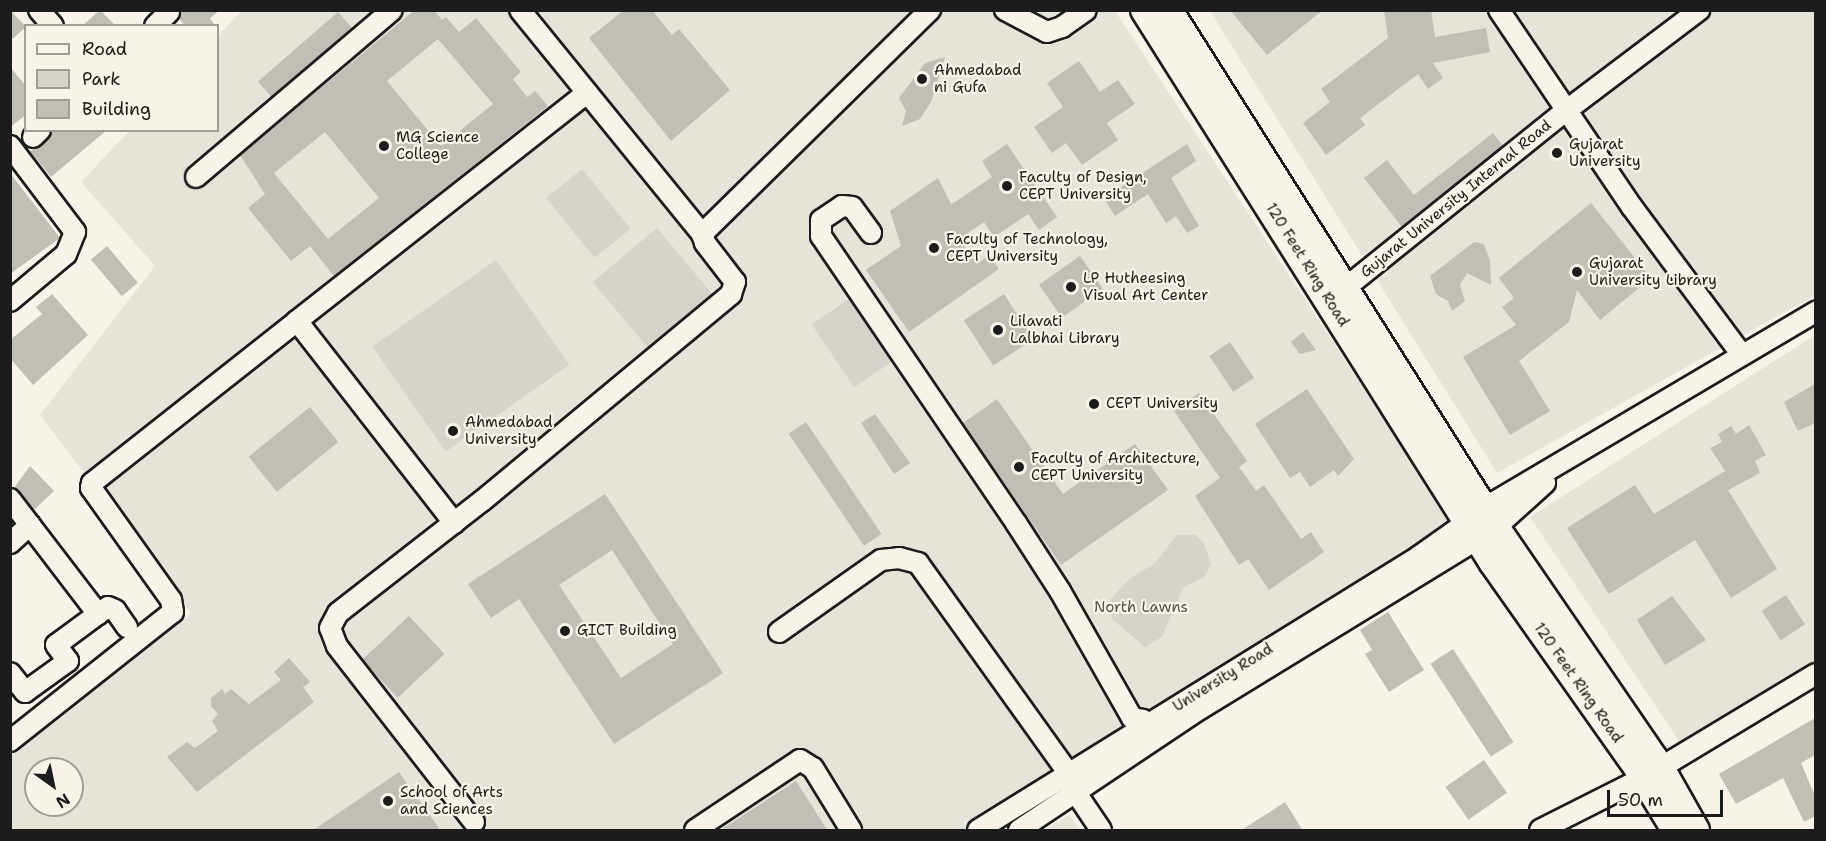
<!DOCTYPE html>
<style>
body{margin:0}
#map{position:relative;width:1826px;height:841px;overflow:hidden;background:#f7f3e8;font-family:"Shantell Sans",sans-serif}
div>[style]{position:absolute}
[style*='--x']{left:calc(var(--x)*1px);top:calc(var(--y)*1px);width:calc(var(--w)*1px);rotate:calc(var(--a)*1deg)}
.built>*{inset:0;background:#e6e3d9}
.green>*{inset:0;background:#d7d3cb;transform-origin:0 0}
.building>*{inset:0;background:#c0beb5;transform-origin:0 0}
.roads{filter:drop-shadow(2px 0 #1c1c1c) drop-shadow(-2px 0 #1c1c1c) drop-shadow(0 2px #1c1c1c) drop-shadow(0 -2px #1c1c1c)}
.minor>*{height:20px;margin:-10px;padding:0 10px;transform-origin:10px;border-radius:10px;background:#f7f3e8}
.major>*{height:26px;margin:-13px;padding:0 13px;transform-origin:13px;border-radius:13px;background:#f7f3e8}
.dots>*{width:16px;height:16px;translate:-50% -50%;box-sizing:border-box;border:3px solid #f7f3e8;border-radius:50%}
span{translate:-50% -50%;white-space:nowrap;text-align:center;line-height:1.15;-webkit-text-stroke:4.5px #f7f3e8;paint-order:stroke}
.poi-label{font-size:15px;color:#1c1c1c}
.left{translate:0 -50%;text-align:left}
.street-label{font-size:15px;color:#1c1c1c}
.park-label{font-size:15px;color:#545351}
.frame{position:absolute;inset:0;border:12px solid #1c1c1c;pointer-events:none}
.legend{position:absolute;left:24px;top:24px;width:195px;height:108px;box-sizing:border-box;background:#f7f3e8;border:2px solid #9f9d96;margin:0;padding:8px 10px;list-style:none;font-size:18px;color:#1c1c1c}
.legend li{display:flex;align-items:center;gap:12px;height:30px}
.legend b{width:30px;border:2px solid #9f9d96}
.north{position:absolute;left:24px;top:757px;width:60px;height:60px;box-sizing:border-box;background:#f7f3e8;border:2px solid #9f9d96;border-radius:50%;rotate:147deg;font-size:16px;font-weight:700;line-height:24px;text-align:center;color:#1c1c1c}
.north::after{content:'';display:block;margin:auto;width:21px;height:27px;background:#1c1c1c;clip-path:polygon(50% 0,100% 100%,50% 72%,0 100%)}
.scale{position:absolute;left:1607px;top:790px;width:116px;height:27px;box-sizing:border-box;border:3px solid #1c1c1c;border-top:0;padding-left:8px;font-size:18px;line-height:21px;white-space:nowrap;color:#1c1c1c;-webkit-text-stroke:4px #f7f3e8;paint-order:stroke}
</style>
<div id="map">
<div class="built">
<i style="clip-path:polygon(evenodd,241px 11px,1115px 11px,1453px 524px,966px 830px,11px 830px,11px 756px,191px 613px,40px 415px,155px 266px,81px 182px,129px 131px,218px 130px,218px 36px,241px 11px,36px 769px,72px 769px,72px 805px,36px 805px,36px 769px)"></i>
<i style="clip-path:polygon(1210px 11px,1815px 11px,1815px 295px,1497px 473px)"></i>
<i style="clip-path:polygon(1815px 335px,1815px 664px,1683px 747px,1530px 517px)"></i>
<i style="clip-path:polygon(1069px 815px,1080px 830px,1044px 830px)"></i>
</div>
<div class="green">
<i style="left:582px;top:169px;width:77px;height:46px;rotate:51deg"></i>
<i style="left:657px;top:228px;width:86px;height:84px;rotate:50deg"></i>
<i style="left:496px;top:260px;width:128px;height:151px;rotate:55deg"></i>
<i style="left:849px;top:299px;width:76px;height:45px;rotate:56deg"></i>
<i style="clip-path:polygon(1177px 535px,1195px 535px,1204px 543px,1211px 564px,1204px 577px,1183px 588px,1162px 637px,1145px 647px,1112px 619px,1110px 600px,1128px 580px,1155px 563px)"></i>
</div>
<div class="building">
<i style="clip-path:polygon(10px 10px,26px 27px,10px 41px)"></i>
<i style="clip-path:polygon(100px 10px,116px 26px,82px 26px)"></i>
<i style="clip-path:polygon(181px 10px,220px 10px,210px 18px,215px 26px,185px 26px,179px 18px)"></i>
<i style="clip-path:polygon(evenodd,415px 10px,434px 10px,442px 20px,446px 17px,459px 32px,476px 18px,521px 72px,513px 79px,527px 97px,535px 91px,548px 106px,334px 276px,310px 246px,291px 261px,248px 208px,265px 194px,240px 155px,415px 10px,438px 39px,493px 104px,441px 146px,387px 81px,438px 39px,415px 10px,325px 132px,379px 198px,328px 239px,274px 173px,325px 132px)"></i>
<i style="clip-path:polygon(624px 10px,652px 10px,672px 35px,679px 29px,730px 90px,671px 141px,589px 38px)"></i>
<i style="clip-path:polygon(1230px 10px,1323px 10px,1267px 55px)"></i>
<i style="clip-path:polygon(1384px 10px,1431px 10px,1435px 37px,1486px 28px,1490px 52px,1433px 63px,1443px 78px,1428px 89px,1418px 74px,1360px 118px,1365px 125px,1326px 155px,1303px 123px,1330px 102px,1321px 89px,1388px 38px)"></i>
<i style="left:338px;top:12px;width:21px;height:106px;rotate:49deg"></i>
<i style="clip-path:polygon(945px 57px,931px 102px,920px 119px,902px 126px,906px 111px,899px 98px,925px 63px)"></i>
<i style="clip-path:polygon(1079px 61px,1100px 92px,1118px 80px,1135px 104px,1107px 123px,1118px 140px,1082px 165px,1066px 143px,1052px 153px,1034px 127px,1063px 107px,1047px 83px)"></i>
<i style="clip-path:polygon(10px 67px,26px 86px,26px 115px,10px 127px)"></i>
<i style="clip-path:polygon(54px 130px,107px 130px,51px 177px,30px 151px,41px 145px)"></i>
<i style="clip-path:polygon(1493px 133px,1503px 146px,1402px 227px,1364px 178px,1387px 160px,1414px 195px)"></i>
<i style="clip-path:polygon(1007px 144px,1057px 217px,1039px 230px,1028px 214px,994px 237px,984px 222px,959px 239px,977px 264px,989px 255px,999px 269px,909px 332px,866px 270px,901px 246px,890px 211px,938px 178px,951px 204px,955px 202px,992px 177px,982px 161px)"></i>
<i style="clip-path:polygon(1187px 144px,1196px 161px,1171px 178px,1199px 226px,1187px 233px,1176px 216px,1166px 223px,1148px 194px,1115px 216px,1105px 200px,1113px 192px)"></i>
<i style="clip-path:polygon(10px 173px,60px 238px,10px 274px)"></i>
<i style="clip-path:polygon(1591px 203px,1651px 278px,1600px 320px,1577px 290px,1569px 322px,1519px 361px,1550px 411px,1510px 435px,1463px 357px,1516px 325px,1502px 307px,1514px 298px,1499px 278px)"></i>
<i style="clip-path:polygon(1474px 242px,1484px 244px,1490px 261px,1491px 285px,1467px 273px,1460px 285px,1465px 301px,1452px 311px,1448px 301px,1436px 294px,1430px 276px)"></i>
<i style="left:107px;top:246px;width:48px;height:21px;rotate:50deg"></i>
<i style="left:1080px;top:256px;width:40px;height:50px;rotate:55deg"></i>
<i style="clip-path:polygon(52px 294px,88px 335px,33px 385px,10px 358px,10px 340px,42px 314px,36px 307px)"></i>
<i style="left:1004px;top:294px;width:54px;height:48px;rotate:57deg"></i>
<i style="clip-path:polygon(1303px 332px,1316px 350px,1300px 354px,1291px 342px)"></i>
<i style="left:1230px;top:342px;width:43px;height:25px;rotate:56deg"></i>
<i style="clip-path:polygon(1815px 384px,1815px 423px,1798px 431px,1784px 402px)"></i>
<i style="clip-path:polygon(1307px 389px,1354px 459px,1338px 476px,1334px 470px,1310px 487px,1300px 472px,1290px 478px,1255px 424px)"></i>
<i style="clip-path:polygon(1199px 393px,1247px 461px,1239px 467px,1256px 491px,1264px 485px,1301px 539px,1311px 532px,1324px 552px,1269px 590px,1248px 559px,1239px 565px,1195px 496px,1220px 478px,1174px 411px)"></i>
<i style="clip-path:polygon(997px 399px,1063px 494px,1135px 444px,1168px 490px,1061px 565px,963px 423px)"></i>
<i style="left:310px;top:407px;width:45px;height:79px;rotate:51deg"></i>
<i style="clip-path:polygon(875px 414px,910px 463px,894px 474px,861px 423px)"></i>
<i style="left:806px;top:422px;width:135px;height:21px;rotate:56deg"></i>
<i style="clip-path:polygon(1749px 425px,1766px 455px,1755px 461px,1760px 473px,1728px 490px,1777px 569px,1731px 598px,1695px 540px,1609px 594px,1567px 528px,1635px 485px,1654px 514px,1725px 471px,1710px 448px,1722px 442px,1718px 434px,1731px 426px,1736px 434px)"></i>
<i style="clip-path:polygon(30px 466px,54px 491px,34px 510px,14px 488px)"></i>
<i style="clip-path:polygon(evenodd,605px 494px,723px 673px,614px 744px,519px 599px,491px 618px,468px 584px,605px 494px,612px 550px,673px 644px,621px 678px,559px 585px,612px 550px)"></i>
<i style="left:1786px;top:595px;width:35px;height:29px;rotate:57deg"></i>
<i style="clip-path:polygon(1672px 596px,1706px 640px,1665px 665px,1637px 620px)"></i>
<i style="clip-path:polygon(1388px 612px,1424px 670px,1389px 692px,1365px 654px,1372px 650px,1360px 630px)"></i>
<i style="left:409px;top:616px;width:52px;height:64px;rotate:47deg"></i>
<i style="left:1453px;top:649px;width:111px;height:27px;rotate:57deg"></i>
<i style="clip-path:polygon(289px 658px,310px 682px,303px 687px,314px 702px,197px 792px,167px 757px,187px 742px,195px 748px,218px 731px,212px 721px,218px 714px,211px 706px,211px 698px,222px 689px,225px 694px,231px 689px,249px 704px,281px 680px,274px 672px)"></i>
<i style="clip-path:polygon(1815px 718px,1815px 755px,1801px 763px,1815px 796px,1815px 816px,1804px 822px,1783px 778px,1736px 804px,1719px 774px)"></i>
<i style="left:1484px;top:760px;width:40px;height:47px;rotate:55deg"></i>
<i style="clip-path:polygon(399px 772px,441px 831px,312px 831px)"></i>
<i style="clip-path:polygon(796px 781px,828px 831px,719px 831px)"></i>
<i style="clip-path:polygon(1285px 802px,1303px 831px,1240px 831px)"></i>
</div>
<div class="roads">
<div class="minor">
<i style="--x:39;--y:10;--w:21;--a:49"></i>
<i style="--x:520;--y:10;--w:289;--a:50.9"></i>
<i style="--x:1005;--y:10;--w:47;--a:27.6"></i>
<i style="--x:1047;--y:32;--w:16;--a:-18"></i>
<i style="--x:1062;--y:27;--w:29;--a:-35"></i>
<i style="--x:1499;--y:10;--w:238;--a:56"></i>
<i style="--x:1632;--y:207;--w:184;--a:53.4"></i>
<i style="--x:155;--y:26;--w:20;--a:-45"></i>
<i style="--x:33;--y:137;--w:10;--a:-45"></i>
<i style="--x:10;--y:146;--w:108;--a:52.9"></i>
<i style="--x:75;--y:232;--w:24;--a:112"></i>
<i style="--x:66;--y:254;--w:73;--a:140"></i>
<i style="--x:196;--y:177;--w:257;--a:-40.4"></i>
<i style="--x:871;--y:233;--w:32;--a:-126"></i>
<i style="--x:852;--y:207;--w:10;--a:-174"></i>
<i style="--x:842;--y:206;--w:25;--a:146"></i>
<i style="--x:821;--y:220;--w:16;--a:90"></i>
<i style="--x:821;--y:236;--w:347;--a:55.8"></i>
<i style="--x:1016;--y:523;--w:81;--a:57.1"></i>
<i style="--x:1060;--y:591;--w:146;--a:60.4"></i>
<i style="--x:1132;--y:718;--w:11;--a:10"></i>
<i style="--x:1143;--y:720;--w:6;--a:59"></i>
<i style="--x:1344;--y:289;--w:286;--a:-38.8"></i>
<i style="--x:1567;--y:110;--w:166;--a:-37.1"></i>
<i style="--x:297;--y:321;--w:369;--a:-38.2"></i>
<i style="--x:10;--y:499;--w:145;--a:52.6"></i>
<i style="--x:98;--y:614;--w:52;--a:143.6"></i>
<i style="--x:56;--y:645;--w:20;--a:53"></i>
<i style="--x:68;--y:661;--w:53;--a:144.2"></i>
<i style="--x:25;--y:692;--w:24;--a:-128"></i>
<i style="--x:1484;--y:508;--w:386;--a:-30.6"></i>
<i style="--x:1496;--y:527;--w:66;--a:-41.9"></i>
<i style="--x:10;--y:543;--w:27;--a:-42"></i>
<i style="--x:98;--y:614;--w:12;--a:-35"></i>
<i style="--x:108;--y:607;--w:8;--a:23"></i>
<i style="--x:115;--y:610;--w:21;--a:55"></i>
<i style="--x:779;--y:632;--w:125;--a:-35.2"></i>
<i style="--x:881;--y:560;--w:18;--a:-6"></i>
<i style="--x:899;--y:558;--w:20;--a:15"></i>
<i style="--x:918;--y:563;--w:259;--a:54.4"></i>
<i style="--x:10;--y:741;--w:208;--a:-38.4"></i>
<i style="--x:173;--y:612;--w:12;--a:-99"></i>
<i style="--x:171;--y:600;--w:138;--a:-125.5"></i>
<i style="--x:91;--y:488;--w:5;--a:-79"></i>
<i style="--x:92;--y:483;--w:261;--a:-38.3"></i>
<i style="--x:297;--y:321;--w:256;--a:52.1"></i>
<i style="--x:1660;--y:768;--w:182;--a:-31.1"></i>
<i style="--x:1070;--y:784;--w:55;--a:56"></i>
<i style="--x:474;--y:822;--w:223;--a:-127.9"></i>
<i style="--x:337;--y:646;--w:19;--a:-111"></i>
<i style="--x:330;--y:628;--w:17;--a:-62"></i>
<i style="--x:338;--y:613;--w:182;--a:-37.9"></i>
<i style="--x:482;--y:501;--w:324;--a:-39.7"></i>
<i style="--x:731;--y:294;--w:13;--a:-72"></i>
<i style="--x:735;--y:282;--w:49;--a:-127.6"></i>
<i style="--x:705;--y:243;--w:9;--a:-108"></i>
<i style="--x:702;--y:234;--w:320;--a:-44.5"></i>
<i style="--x:695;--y:830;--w:126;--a:-33.7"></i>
<i style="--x:800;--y:760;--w:15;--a:32"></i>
<i style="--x:813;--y:768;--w:73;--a:58.5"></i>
<i style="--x:978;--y:830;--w:518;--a:-31.82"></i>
<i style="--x:1418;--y:557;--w:59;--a:-35.3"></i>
<i style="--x:1019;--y:830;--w:218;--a:-33.8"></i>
<i style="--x:1200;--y:709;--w:325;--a:-31.5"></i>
<i style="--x:1540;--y:830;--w:115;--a:-26.8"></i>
</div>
<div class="major">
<i style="--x:1144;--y:10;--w:653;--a:57.77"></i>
<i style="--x:1492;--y:562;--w:253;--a:54.8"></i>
<i style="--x:1169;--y:10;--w:612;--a:57.69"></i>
<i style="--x:1496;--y:527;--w:280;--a:55.6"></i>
<i style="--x:1666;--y:777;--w:20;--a:143"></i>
<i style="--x:1650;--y:789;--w:23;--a:-121"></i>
<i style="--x:1638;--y:769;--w:19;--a:-35"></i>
<i style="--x:1654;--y:758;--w:22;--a:58"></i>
<i style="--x:1666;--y:777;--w:61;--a:60.5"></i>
<i style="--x:1650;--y:789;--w:48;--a:58.6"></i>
</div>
</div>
<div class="dots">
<i style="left:922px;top:79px;background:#1c1c1c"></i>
<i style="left:384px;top:146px;background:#1c1c1c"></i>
<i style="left:1557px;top:153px;background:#1c1c1c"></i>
<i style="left:1007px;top:186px;background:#1c1c1c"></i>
<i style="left:934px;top:248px;background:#1c1c1c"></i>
<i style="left:1577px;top:272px;background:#1c1c1c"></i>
<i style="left:1071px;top:287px;background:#1c1c1c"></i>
<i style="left:998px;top:330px;background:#1c1c1c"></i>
<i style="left:1094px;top:404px;background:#1c1c1c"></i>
<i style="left:453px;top:431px;background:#1c1c1c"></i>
<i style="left:1019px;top:467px;background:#1c1c1c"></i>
<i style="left:565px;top:631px;background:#1c1c1c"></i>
<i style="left:388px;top:801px;background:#1c1c1c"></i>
</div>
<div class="poi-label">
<span class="left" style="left:934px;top:79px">Ahmedabad<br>ni Gufa</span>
<span class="left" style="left:396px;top:146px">MG Science<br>College</span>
<span class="left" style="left:1569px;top:153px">Gujarat<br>University</span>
<span class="left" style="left:1019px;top:186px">Faculty of Design,<br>CEPT University</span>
<span class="left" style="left:946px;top:248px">Faculty of Technology,<br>CEPT University</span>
<span class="left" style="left:1589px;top:272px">Gujarat<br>University Library</span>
<span class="left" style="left:1083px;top:287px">LP Hutheesing<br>Visual Art Center</span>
<span class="left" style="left:1010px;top:330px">Lilavati<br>Lalbhai Library</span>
<span class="left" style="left:1106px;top:404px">CEPT University</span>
<span class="left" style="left:465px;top:431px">Ahmedabad<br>University</span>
<span class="left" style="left:1031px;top:467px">Faculty of Architecture,<br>CEPT University</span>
<span class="left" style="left:577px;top:631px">GICT Building</span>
<span class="left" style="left:400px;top:801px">School of Arts<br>and Sciences</span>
</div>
<div class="street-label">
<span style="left:1456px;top:199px;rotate:-39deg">Gujarat University Internal Road</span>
<span style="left:1307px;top:265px;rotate:58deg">120 Feet Ring Road</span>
<span style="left:1223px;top:678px;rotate:-32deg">University Road</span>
<span style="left:1578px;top:683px;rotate:55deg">120 Feet Ring Road</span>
</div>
<div class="park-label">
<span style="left:1141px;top:608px">North Lawns</span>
</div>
<div class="frame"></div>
<ul class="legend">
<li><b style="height:8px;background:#f7f3e8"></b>Road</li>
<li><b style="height:16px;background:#d7d3cb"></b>Park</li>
<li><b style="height:16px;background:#c0beb5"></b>Building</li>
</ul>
<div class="north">N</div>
<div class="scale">50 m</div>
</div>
